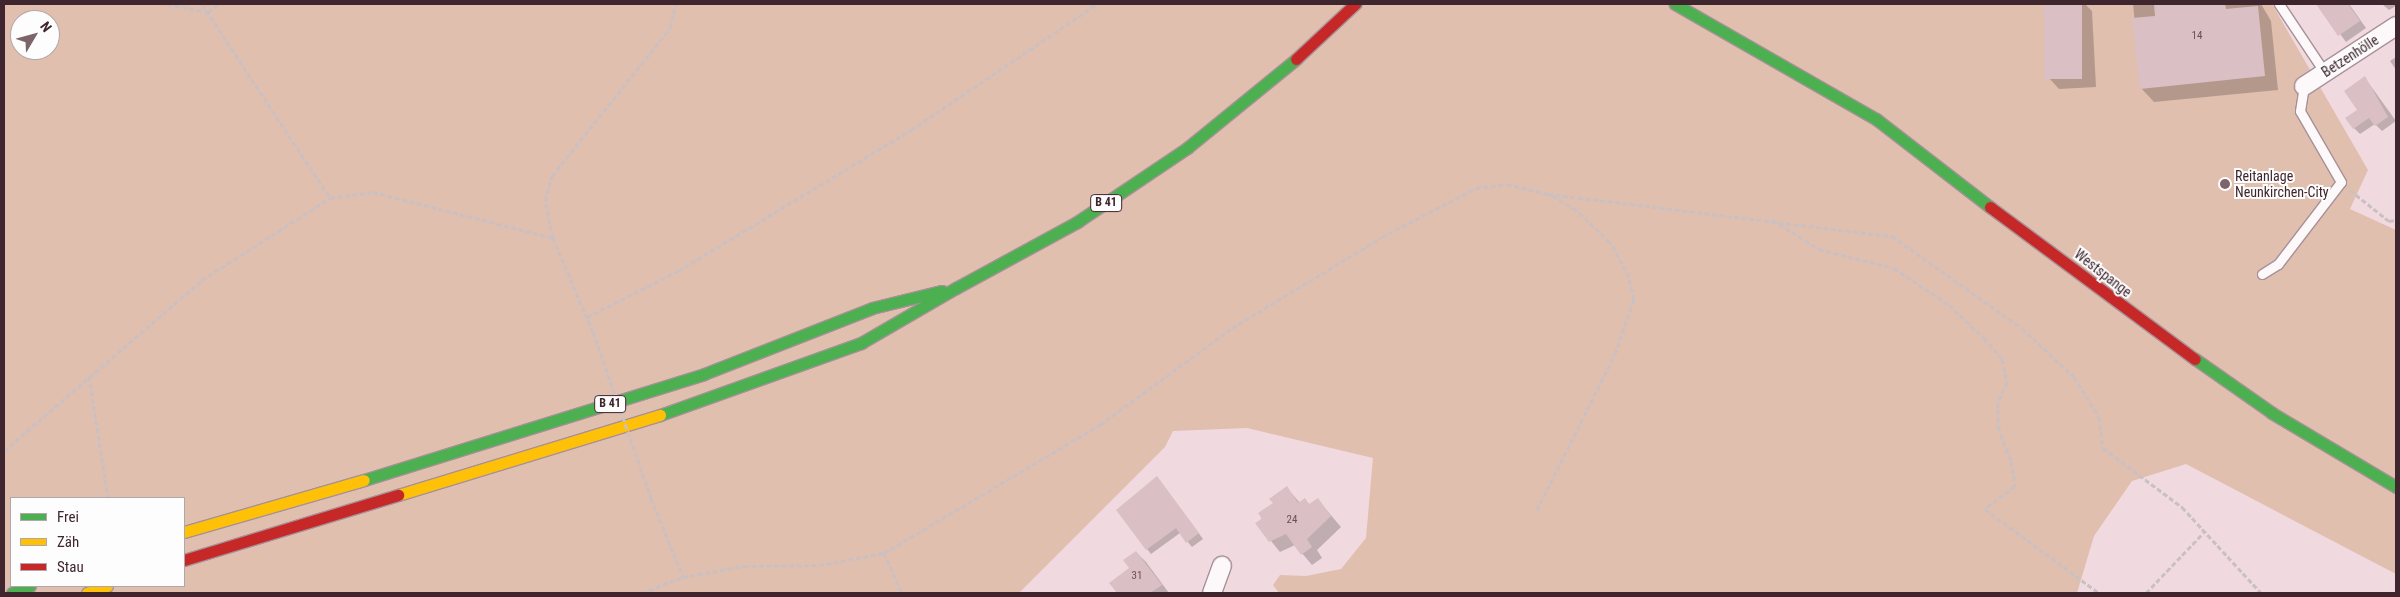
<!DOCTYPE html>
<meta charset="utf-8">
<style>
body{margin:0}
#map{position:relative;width:2400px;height:597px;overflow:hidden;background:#f0d9df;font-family:"Roboto Condensed",sans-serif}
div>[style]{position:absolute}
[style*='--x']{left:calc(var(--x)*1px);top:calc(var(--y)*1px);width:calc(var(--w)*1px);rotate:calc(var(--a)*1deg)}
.green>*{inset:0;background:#e1bfaf}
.shadow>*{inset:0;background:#0003}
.building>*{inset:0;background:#dac0c4;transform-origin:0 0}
.path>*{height:3px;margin-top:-1.5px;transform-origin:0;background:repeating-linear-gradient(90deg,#cac0c2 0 5px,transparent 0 7.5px)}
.roads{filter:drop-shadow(1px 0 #a79198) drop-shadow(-1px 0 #a79198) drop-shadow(0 1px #a79198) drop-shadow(0 -1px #a79198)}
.lane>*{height:9px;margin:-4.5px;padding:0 4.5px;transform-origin:4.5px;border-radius:4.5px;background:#fdf9fa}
.street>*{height:18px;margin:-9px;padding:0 9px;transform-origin:9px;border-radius:9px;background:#fdf9fa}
.fast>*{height:11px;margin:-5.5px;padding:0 5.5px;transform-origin:5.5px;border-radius:5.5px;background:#4caf50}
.slow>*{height:11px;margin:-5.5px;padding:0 5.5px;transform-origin:5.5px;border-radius:5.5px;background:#ffc107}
.jam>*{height:11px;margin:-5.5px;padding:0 5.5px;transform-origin:5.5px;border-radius:5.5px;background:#c62828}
.path-bridge>*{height:3px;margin-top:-1.5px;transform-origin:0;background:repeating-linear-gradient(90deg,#cac0c2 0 5px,transparent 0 7.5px)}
.dots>*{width:14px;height:14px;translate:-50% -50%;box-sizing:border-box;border:2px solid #fdfdfd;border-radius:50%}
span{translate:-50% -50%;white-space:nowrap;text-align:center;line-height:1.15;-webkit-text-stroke:4px #fdfdfd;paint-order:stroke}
.number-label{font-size:11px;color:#694f56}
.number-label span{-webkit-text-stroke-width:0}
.shield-label span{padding:1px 4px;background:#fdfdfd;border:1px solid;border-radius:4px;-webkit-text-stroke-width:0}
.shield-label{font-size:12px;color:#3f252d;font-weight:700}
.street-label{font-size:14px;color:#3f252d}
.poi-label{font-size:14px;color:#3f252d}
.left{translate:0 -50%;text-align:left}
.frame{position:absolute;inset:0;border:5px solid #3f252d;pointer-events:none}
.legend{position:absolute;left:10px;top:497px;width:175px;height:90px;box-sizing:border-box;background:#fdfdfd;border:1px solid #b1a7aa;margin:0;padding:6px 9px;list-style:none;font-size:15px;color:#3f252d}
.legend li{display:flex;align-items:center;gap:10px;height:25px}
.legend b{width:25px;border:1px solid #b1a7aa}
.north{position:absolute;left:10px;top:10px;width:50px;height:50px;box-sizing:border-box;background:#fdfdfd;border:1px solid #b1a7aa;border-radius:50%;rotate:53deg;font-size:14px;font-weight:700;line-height:20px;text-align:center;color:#3f252d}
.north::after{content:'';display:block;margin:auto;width:18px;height:22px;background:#7d646b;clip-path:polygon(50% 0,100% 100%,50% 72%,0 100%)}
</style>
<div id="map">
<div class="green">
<i style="clip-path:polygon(evenodd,4px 4px,2272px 4px,2368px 170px,2350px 209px,2396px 230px,2396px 574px,2186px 464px,2132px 481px,2094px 536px,2077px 593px,1279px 593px,1273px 585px,1280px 575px,1306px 576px,1341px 569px,1366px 538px,1373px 458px,1247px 428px,1173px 431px,1165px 447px,1019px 593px,4px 593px,4px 4px,20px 20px,50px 20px,50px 50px,20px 50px,20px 20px,4px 4px,11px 498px,184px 498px,184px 586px,11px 586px,11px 498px)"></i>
</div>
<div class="shadow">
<i style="clip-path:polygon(2045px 4px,2085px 4px,2092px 11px,2096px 87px,2059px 89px,2049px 78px)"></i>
<i style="clip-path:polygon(2133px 4px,2261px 4px,2271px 21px,2278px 90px,2154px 102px,2141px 88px)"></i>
<i style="clip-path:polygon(2318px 4px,2349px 4px,2366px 28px,2346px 42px)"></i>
<i style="clip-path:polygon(2382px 4px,2396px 4px,2396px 6px,2389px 10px)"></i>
<i style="clip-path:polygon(2396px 57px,2396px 70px,2390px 61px)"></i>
<i style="clip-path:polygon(2365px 78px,2396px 121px,2382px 131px,2375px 124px,2360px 134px,2354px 128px)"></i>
<i style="clip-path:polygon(1157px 477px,1203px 539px,1192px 547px,1180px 533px,1151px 554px,1147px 549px)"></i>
<i style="clip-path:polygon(1287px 488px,1300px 503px,1305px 500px,1310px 505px,1318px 500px,1341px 527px,1317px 550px,1322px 558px,1312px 565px,1295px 545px,1280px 552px,1257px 524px)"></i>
<i style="clip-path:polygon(1136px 552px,1146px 562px,1169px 593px,1118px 593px,1111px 583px,1131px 568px)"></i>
</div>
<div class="building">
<i style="left:2044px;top:4px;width:38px;height:75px"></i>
<i style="clip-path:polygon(2154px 4px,2225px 4px,2226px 9px,2258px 6px,2265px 76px,2140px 89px,2132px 18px,2155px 16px)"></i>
<i style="clip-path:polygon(2316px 4px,2348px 4px,2360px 21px,2338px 36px)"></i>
<i style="clip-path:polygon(2365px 76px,2388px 117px,2375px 126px,2369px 118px,2353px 129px,2345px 118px,2357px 110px,2344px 91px)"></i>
<i style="clip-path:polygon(1157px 476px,1199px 533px,1186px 543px,1176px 528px,1146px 550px,1116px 510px)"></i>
<i style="clip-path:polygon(1287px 486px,1298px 503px,1305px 498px,1309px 504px,1318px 498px,1331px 516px,1307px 539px,1312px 547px,1301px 555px,1286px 534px,1269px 542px,1255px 523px,1262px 519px,1258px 513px,1273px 503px,1269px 499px)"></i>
<i style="clip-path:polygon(1136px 551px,1162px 585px,1150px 593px,1117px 593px,1109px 583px,1129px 568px,1123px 560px)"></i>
</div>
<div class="path">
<i style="--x:167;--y:4;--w:42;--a:11"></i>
<i style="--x:208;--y:12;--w:14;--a:-36"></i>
<i style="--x:202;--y:4;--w:232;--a:56.6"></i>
<i style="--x:2350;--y:190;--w:50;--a:38.5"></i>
<i style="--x:2389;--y:221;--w:7;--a:-8"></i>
<i style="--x:1773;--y:220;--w:54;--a:32.2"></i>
<i style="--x:1819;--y:249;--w:77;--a:14.2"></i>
<i style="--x:1894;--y:268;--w:66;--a:33.9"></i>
<i style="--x:1949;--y:305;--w:48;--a:43.3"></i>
<i style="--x:1984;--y:338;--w:28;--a:49"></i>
<i style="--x:2002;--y:359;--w:24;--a:78"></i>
<i style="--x:2007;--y:382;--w:22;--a:114"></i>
<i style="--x:1998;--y:402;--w:25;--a:90"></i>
<i style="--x:1998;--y:427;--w:36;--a:69"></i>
<i style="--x:2011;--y:461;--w:25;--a:81"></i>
<i style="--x:2015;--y:486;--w:38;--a:143"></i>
<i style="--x:1985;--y:509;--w:142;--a:36.4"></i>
<i style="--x:587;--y:317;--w:102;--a:-26.8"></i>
<i style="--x:678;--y:271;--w:272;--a:-31.2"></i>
<i style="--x:911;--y:130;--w:225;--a:-34.1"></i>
<i style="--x:593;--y:332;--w:102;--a:-113.1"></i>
<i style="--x:553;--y:238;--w:38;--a:-102"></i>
<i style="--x:545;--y:201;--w:26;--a:-74"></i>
<i style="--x:552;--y:176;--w:189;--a:-51.4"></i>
<i style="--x:670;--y:28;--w:25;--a:-76"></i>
<i style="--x:89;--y:376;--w:123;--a:81.1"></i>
<i style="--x:4;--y:451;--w:262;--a:-40.8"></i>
<i style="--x:202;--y:280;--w:152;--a:-32.6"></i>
<i style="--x:330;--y:198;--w:43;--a:-7.9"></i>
<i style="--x:373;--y:192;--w:186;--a:14.3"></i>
<i style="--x:651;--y:498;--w:85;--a:67.9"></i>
<i style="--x:683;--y:577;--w:62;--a:-10.2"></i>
<i style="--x:744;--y:566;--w:75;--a:-0.8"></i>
<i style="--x:819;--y:565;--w:66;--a:-10.5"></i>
<i style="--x:884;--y:553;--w:251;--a:-30.7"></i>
<i style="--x:1100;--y:425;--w:164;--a:-36.3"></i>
<i style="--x:1232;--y:328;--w:175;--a:-31.2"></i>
<i style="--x:1382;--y:237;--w:106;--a:-27.5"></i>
<i style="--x:1476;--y:188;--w:31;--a:-7"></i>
<i style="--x:1507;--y:184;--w:42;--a:13.7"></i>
<i style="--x:1548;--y:194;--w:347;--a:7"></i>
<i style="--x:1892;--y:236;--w:159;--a:35.3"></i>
<i style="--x:2022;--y:328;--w:71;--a:43.3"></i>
<i style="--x:2074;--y:377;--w:47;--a:58"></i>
<i style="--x:2099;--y:417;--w:31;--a:83"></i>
<i style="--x:2103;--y:448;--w:99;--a:36.8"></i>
<i style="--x:2182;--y:507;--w:117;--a:47.4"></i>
<i style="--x:1537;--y:510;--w:174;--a:-63.4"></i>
<i style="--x:1615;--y:354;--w:58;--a:-70.9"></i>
<i style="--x:1634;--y:299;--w:23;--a:-103"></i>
<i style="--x:1629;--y:277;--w:40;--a:-118"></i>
<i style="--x:1610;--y:242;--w:47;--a:-136.7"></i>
<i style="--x:1576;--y:210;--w:29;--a:-149"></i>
<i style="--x:884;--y:553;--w:44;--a:65.8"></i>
<i style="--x:642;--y:593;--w:44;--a:-21.3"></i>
<i style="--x:2146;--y:593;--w:84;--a:-46.4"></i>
</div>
<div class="roads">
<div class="lane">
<i style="--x:2279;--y:4;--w:83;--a:56.3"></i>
<i style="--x:2262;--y:274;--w:19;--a:-32"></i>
<i style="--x:2278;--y:264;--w:103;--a:-52.5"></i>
<i style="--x:2341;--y:182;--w:82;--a:-120"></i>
<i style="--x:2300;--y:111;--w:25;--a:-81"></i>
</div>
<div class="street">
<i style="--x:2304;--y:86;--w:110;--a:-33.1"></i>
<i style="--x:1212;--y:593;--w:29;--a:-70"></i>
</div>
<div class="fast">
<i style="--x:1675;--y:4;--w:232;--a:29.8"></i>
<i style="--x:1876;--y:119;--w:144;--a:37.7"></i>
<i style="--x:956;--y:288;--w:138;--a:-28.6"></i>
<i style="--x:1077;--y:222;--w:133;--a:-33.9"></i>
<i style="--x:1187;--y:148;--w:141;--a:-39.2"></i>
<i style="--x:2195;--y:359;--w:94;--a:35"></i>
<i style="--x:2272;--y:413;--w:144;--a:30.8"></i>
<i style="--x:660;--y:415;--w:214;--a:-19.7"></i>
<i style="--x:861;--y:343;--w:110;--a:-30.1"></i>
<i style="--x:364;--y:480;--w:356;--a:-17.3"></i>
<i style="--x:704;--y:374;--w:180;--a:-21.4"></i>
<i style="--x:872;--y:308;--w:72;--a:-13.7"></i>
<i style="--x:12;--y:593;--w:19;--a:-21"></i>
</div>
<div class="slow">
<i style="--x:398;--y:495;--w:274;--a:-17"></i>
<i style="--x:184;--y:532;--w:187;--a:-16.1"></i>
<i style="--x:87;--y:593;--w:21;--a:-19"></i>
</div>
<div class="jam">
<i style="--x:1296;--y:59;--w:81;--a:-43"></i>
<i style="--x:1990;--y:207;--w:255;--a:36.6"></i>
<i style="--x:184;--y:560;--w:224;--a:-16.9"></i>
</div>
</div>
<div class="path-bridge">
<i style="--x:593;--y:332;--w:176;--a:70.7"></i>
</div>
<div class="dots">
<i style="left:2225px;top:184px;background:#7d646b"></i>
</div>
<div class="number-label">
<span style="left:2197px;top:36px">14</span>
<span style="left:1292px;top:520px">24</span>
<span style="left:1137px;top:576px">31</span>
</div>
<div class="shield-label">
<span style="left:1106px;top:203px">B 41</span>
<span style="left:610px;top:404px">B 41</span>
</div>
<div class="street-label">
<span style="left:2350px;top:56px;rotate:-33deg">Betzenhölle</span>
<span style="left:2103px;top:273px;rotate:38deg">Westspange</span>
</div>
<div class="poi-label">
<span class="left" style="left:2235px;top:184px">Reitanlage<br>Neunkirchen-City</span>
</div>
<div class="frame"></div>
<ul class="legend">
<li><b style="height:6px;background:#4caf50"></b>Frei</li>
<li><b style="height:6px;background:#ffc107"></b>Zäh</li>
<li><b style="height:6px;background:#c62828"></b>Stau</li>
</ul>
<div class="north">N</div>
</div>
